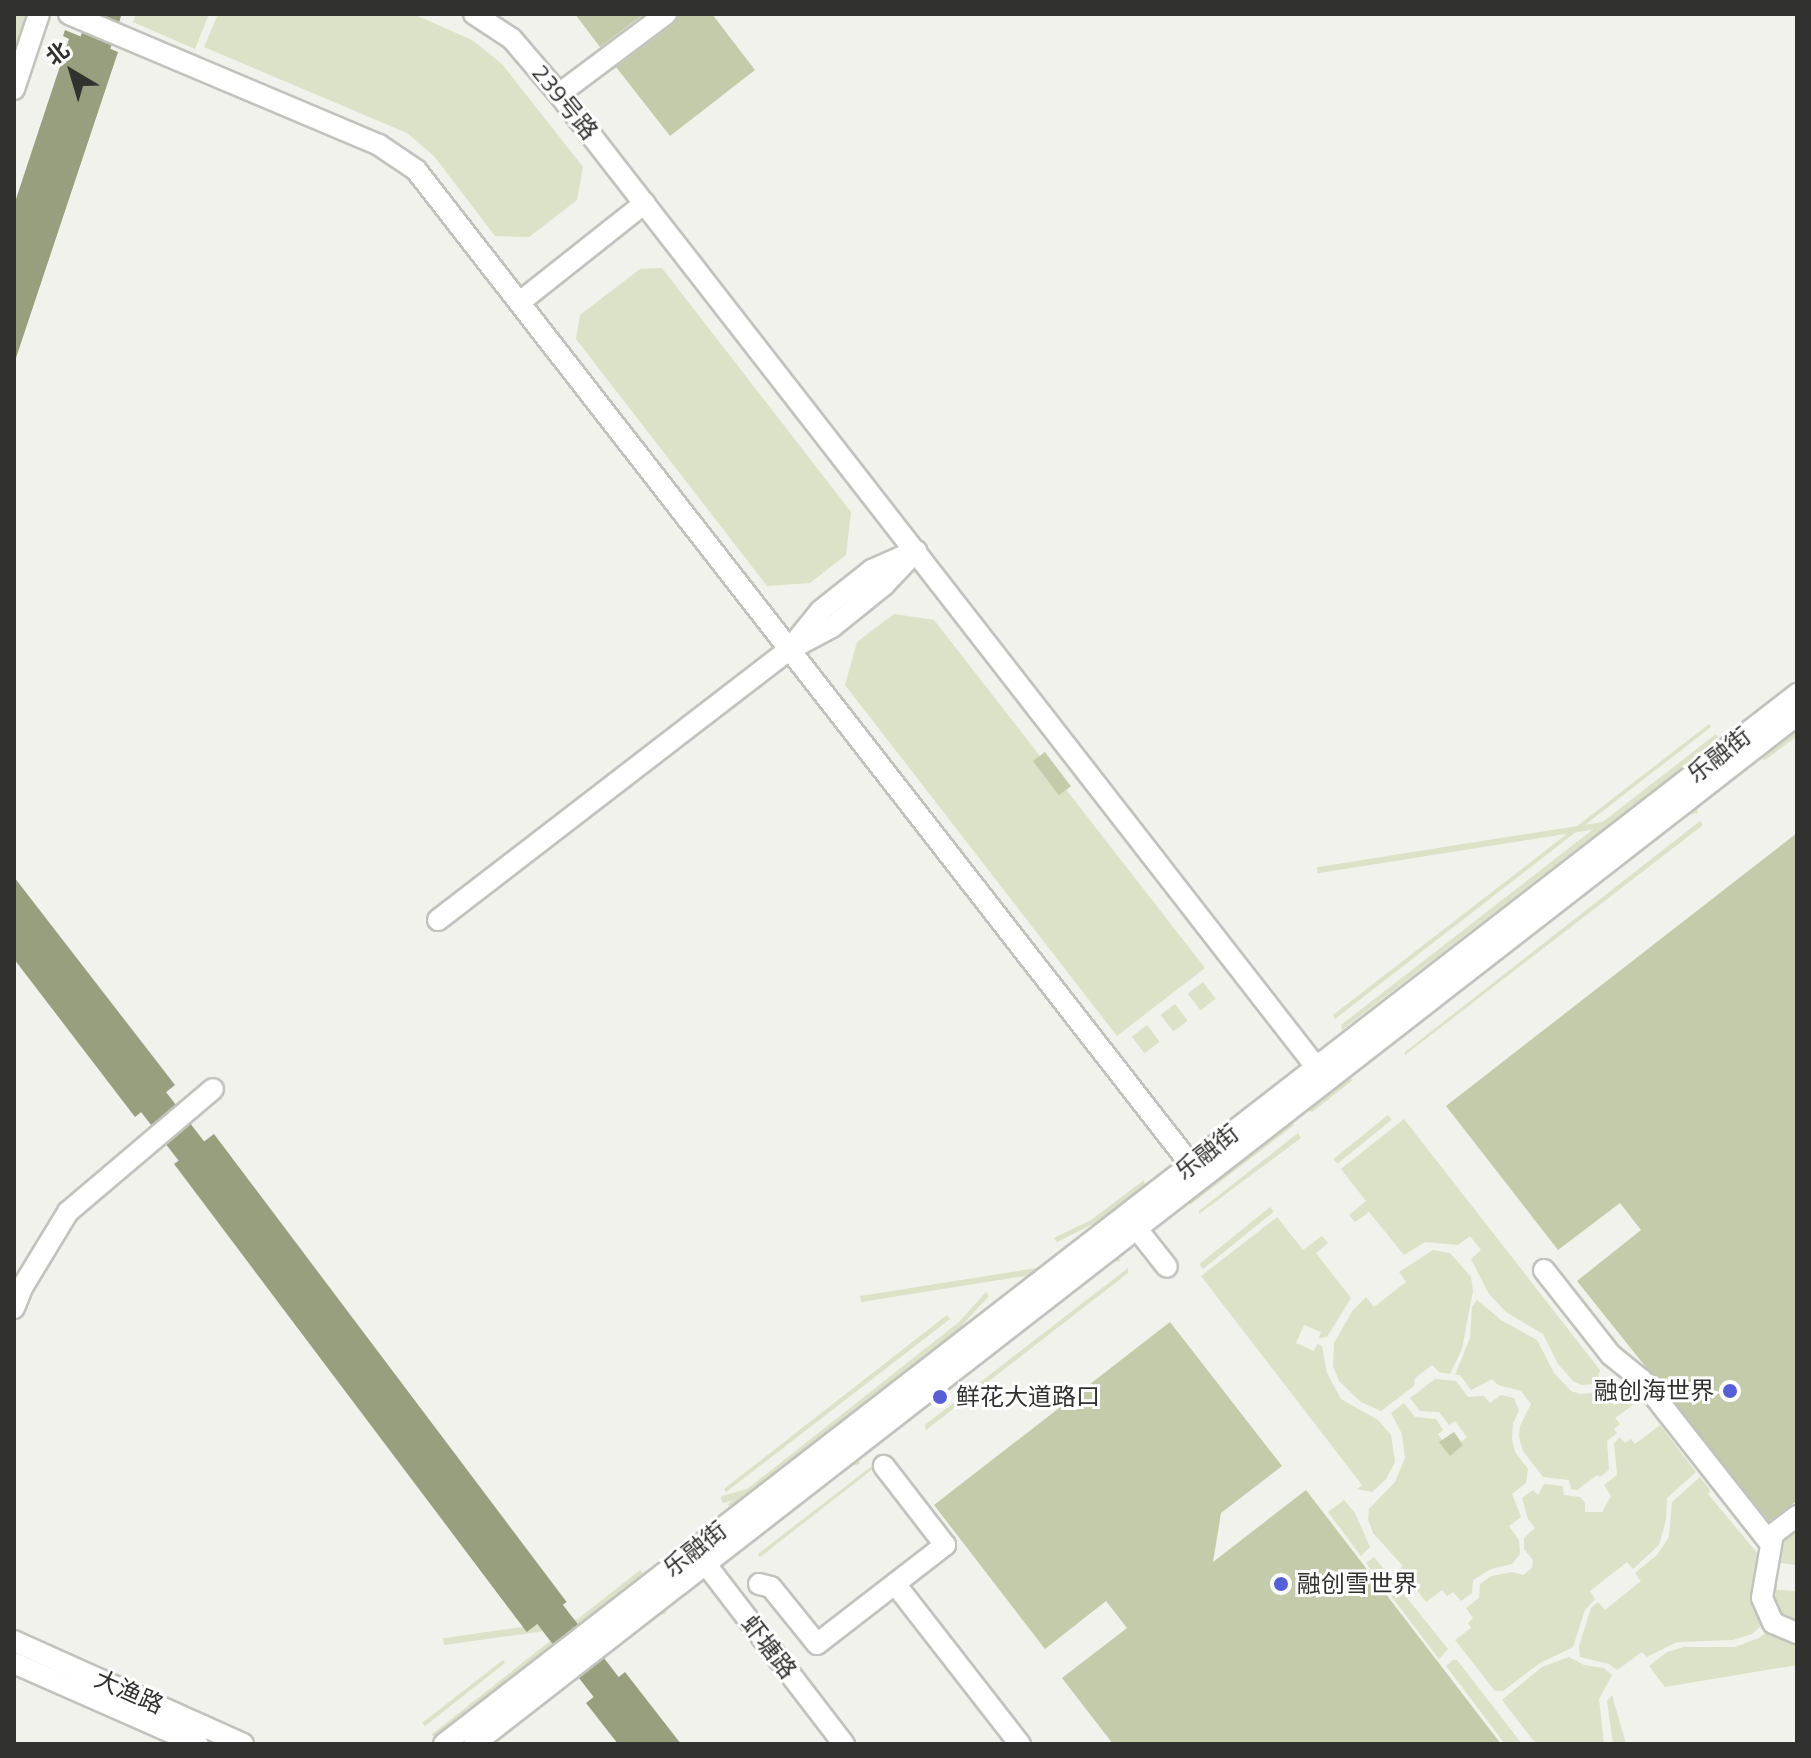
<!DOCTYPE html>
<meta charset="utf-8">
<style>
body{margin:0}
#map{position:relative;width:1811px;height:1758px;overflow:hidden;background:#f0f2eb;font-family:"Titillium Web","Noto Sans SC",sans-serif}
div>[style]{position:absolute}
[style*='--x']{left:calc(var(--x)*1px);top:calc(var(--y)*1px);width:calc(var(--w)*1px);rotate:calc(var(--a)*1deg)}
.green>*{inset:0;background:#dbe2c7;transform-origin:0 0}
.water>*{inset:0;background:#979f7f;transform-origin:0 0}
.river>*{height:32px;margin:-16px;padding:0 16px;transform-origin:16px;border-radius:16px;background:#979f7f}
.building>*{inset:0;background:#c3cbaa;transform-origin:0 0}
.roads{filter:drop-shadow(2px 0 #c2c3bd) drop-shadow(-2px 0 #c2c3bd) drop-shadow(0 2px #c2c3bd) drop-shadow(0 -2px #c2c3bd)}
.minor>*{height:20px;margin:-10px;padding:0 10px;transform-origin:10px;border-radius:10px;background:#fff}
.dots>*{width:22px;height:22px;translate:-50% -50%;box-sizing:border-box;border:4px solid #fff;border-radius:50%}
span{translate:-50% -50%;white-space:nowrap;text-align:center;line-height:1.15;-webkit-text-stroke:6px #fff;paint-order:stroke}
.street-label{font-size:24px;color:#31312f}
.poi-label{font-size:24px;color:#31312f}
.right{translate:-100% -50%;text-align:right}
.left{translate:0 -50%;text-align:left}
.frame{position:absolute;inset:0;border:16px solid #31312f;pointer-events:none}
.north{position:absolute;left:32px;top:32px;width:80px;height:80px;-webkit-text-stroke:6px #fff;paint-order:stroke;rotate:322deg;font-size:22px;font-weight:700;line-height:32px;text-align:center;color:#31312f}
.north::after{content:'';display:block;margin:auto;width:28px;height:36px;background:#31312f;clip-path:polygon(50% 0,100% 100%,50% 72%,0 100%)}
</style>
<div id="map">
<div class="green">
<i style="clip-path:polygon(14px 14px,32px 14px,14px 67px)"></i>
<i style="clip-path:polygon(136px 14px,209px 14px,195px 49px,133px 22px)"></i>
<i style="clip-path:polygon(218px 14px,413px 14px,472px 40px,502px 64px,583px 167px,577px 200px,529px 237px,495px 236px,434px 156px,407px 133px,204px 47px)"></i>
<i style="clip-path:polygon(662px 268px,851px 512px,846px 555px,810px 583px,767px 586px,576px 339px,580px 315px,640px 269px)"></i>
<i style="clip-path:polygon(894px 614px,934px 620px,1205px 968px,1117px 1036px,845px 685px,857px 642px)"></i>
<i style="clip-path:polygon(1709px 724px,1711px 727px,1335px 1019px,1333px 1015px)"></i>
<i style="clip-path:polygon(1797px 728px,1797px 736px,1765px 760px,1761px 759px)"></i>
<i style="clip-path:polygon(1716px 734px,1719px 739px,1342px 1030px,1341px 1025px)"></i>
<i style="left:1697px;top:807px;width:6px;height:385px;rotate:81deg"></i>
<i style="clip-path:polygon(1700px 821px,1703px 825px,1405px 1055px,1405px 1052px)"></i>
<i style="left:1203px;top:982px;width:21px;height:19px;rotate:53deg"></i>
<i style="left:1175px;top:1004px;width:21px;height:18px;rotate:53deg"></i>
<i style="left:1147px;top:1025px;width:21px;height:19px;rotate:53deg"></i>
<i style="clip-path:polygon(1348px 1076px,1353px 1080px,1312px 1112px,1307px 1110px)"></i>
<i style="left:1388px;top:1115px;width:6px;height:70px;rotate:51deg"></i>
<i style="clip-path:polygon(1404px 1119px,1600px 1370px,1596px 1384px,1581px 1385px,1573px 1381px,1558px 1364px,1543px 1334px,1506px 1312px,1489px 1294px,1471px 1259px,1481px 1250px,1470px 1236px,1458px 1245px,1425px 1242px,1404px 1255px,1369px 1212px,1355px 1222px,1349px 1215px,1366px 1201px,1341px 1169px)"></i>
<i style="clip-path:polygon(1290px 1121px,1294px 1125px,1190px 1205px,1190px 1200px)"></i>
<i style="clip-path:polygon(1298px 1133px,1301px 1138px,1199px 1214px,1199px 1211px)"></i>
<i style="clip-path:polygon(1144px 1180px,1145px 1185px,1101px 1220px,1057px 1242px,1054px 1238px,1091px 1220px)"></i>
<i style="left:1270px;top:1207px;width:6px;height:91px;rotate:51deg"></i>
<i style="clip-path:polygon(1277px 1217px,1303px 1250px,1322px 1236px,1328px 1243px,1316px 1253px,1351px 1298px,1327px 1337px,1319px 1338px,1321px 1332px,1304px 1325px,1296px 1343px,1314px 1351px,1317px 1344px,1322px 1346px,1327px 1373px,1341px 1399px,1378px 1420px,1391px 1435px,1395px 1462px,1386px 1479px,1372px 1492px,1357px 1489px,1362px 1485px,1201px 1276px)"></i>
<i style="clip-path:polygon(1433px 1250px,1450px 1253px,1471px 1277px,1473px 1291px,1462px 1349px,1450px 1374px,1439px 1372px,1432px 1365px,1415px 1378px,1414px 1386px,1381px 1411px,1361px 1402px,1339px 1381px,1333px 1366px,1334px 1343px,1353px 1310px,1366px 1297px,1374px 1307px,1406px 1282px,1399px 1272px)"></i>
<i style="left:1119px;top:1255px;width:6px;height:262px;rotate:81deg"></i>
<i style="clip-path:polygon(1128px 1268px,1128px 1273px,926px 1430px,925px 1425px)"></i>
<i style="clip-path:polygon(986px 1292px,989px 1296px,954px 1334px,733px 1506px,727px 1505px,959px 1322px)"></i>
<i style="clip-path:polygon(1477px 1300px,1501px 1320px,1537px 1340px,1554px 1373px,1571px 1391px,1580px 1394px,1625px 1391px,1640px 1400px,1615px 1418px,1620px 1424px,1614px 1429px,1617px 1433px,1607px 1441px,1609px 1470px,1600px 1477px,1597px 1475px,1577px 1490px,1571px 1489px,1569px 1480px,1543px 1477px,1523px 1451px,1519px 1437px,1520px 1426px,1531px 1404px,1521px 1391px,1498px 1385px,1492px 1379px,1471px 1390px,1460px 1375px,1455px 1375px,1470px 1338px,1472px 1307px)"></i>
<i style="clip-path:polygon(947px 1315px,950px 1319px,726px 1492px,724px 1489px)"></i>
<i style="clip-path:polygon(1435px 1379px,1456px 1381px,1468px 1397px,1484px 1396px,1490px 1403px,1501px 1395px,1514px 1398px,1519px 1411px,1513px 1423px,1512px 1439px,1515px 1452px,1528px 1469px,1526px 1483px,1512px 1494px,1521px 1517px,1509px 1526px,1519px 1540px,1520px 1554px,1512px 1564px,1491px 1569px,1473px 1580px,1472px 1593px,1461px 1601px,1453px 1592px,1447px 1596px,1442px 1590px,1426px 1602px,1401px 1570px,1402px 1565px,1373px 1533px,1368px 1519px,1369px 1509px,1395px 1482px,1405px 1458px,1402px 1434px,1391px 1413px,1404px 1403px,1415px 1417px,1436px 1419px,1443px 1430px,1438px 1434px,1450px 1451px,1467px 1437px,1455px 1421px,1449px 1425px,1439px 1412px,1420px 1411px,1410px 1398px)"></i>
<i style="clip-path:polygon(1660px 1425px,1696px 1472px,1667px 1498px,1666px 1520px,1659px 1545px,1633px 1569px,1627px 1562px,1590px 1591px,1595px 1599px,1585px 1610px,1573px 1647px,1540px 1663px,1503px 1691px,1495px 1691px,1455px 1640px,1471px 1628px,1468px 1623px,1473px 1618px,1466px 1608px,1479px 1598px,1480px 1584px,1491px 1576px,1512px 1572px,1523px 1575px,1532px 1568px,1533px 1560px,1524px 1549px,1524px 1538px,1535px 1528px,1528px 1519px,1522px 1498px,1533px 1490px,1538px 1495px,1544px 1484px,1563px 1486px,1564px 1495px,1580px 1497px,1585px 1503px,1585px 1512px,1602px 1512px,1611px 1496px,1604px 1485px,1617px 1475px,1614px 1443px,1620px 1437px,1625px 1443px,1631px 1439px,1635px 1444px)"></i>
<i style="left:858px;top:1457px;width:7px;height:143px;rotate:74deg"></i>
<i style="clip-path:polygon(872px 1466px,874px 1468px,760px 1557px,758px 1554px)"></i>
<i style="clip-path:polygon(1700px 1477px,1710px 1490px,1708px 1494px,1758px 1554px,1764px 1623px,1752px 1634px,1733px 1640px,1677px 1642px,1647px 1657px,1642px 1652px,1617px 1670px,1609px 1664px,1580px 1657px,1579px 1646px,1591px 1608px,1598px 1602px,1605px 1610px,1641px 1581px,1635px 1573px,1657px 1555px,1669px 1537px,1672px 1502px)"></i>
<i style="clip-path:polygon(1344px 1500px,1355px 1513px,1370px 1547px,1361px 1556px,1328px 1512px)"></i>
<i style="clip-path:polygon(1797px 1525px,1797px 1565px,1780px 1563px,1778px 1573px,1769px 1572px,1777px 1545px)"></i>
<i style="clip-path:polygon(1374px 1557px,1448px 1649px,1439px 1659px,1366px 1563px)"></i>
<i style="clip-path:polygon(640px 1570px,644px 1575px,437px 1737px,431px 1735px)"></i>
<i style="clip-path:polygon(1768px 1580px,1777px 1580px,1777px 1590px,1797px 1591px,1797px 1629px,1774px 1617px)"></i>
<i style="left:665px;top:1607px;width:7px;height:224px;rotate:82deg"></i>
<i style="clip-path:polygon(1769px 1630px,1797px 1640px,1797px 1665px,1665px 1687px,1649px 1666px,1667px 1652px,1684px 1647px,1735px 1647px,1759px 1638px)"></i>
<i style="clip-path:polygon(1569px 1657px,1584px 1665px,1604px 1668px,1612px 1675px,1599px 1699px,1604px 1744px,1536px 1744px,1502px 1700px,1542px 1667px)"></i>
<i style="clip-path:polygon(503px 1660px,505px 1663px,425px 1726px,422px 1723px)"></i>
<i style="clip-path:polygon(1453px 1660px,1457px 1660px,1522px 1744px,1505px 1744px,1446px 1666px)"></i>
<i style="clip-path:polygon(1612px 1695px,1626px 1744px,1613px 1744px,1607px 1701px)"></i>
</div>
<div class="water">
<i style="clip-path:polygon(65px 30px,118px 52px,14px 364px,14px 205px,69px 39px,63px 36px)"></i>
<i style="clip-path:polygon(14px 877px,175px 1085px,135px 1117px,14px 959px)"></i>
<i style="left:214px;top:1134px;width:586px;height:50px;rotate:53deg"></i>
<i style="clip-path:polygon(625px 1672px,681px 1744px,618px 1744px,586px 1703px)"></i>
</div>
<div class="river">
<i style="--x:82;--y:83;--w:73;--a:-71.6"></i>
<i style="--x:128;--y:1069;--w:145;--a:52.3"></i>
<i style="--x:525;--y:1582;--w:205;--a:52.3"></i>
</div>
<div class="building">
<i style="clip-path:polygon(575px 14px,644px 14px,600px 47px)"></i>
<i style="clip-path:polygon(679px 14px,712px 14px,755px 70px,670px 136px,616px 67px,674px 24px)"></i>
<i style="left:1045px;top:752px;width:43px;height:15px;rotate:53deg"></i>
<i style="clip-path:polygon(1797px 833px,1797px 1501px,1769px 1521px,1577px 1281px,1641px 1230px,1620px 1203px,1558px 1250px,1446px 1106px)"></i>
<i style="clip-path:polygon(1170px 1322px,1282px 1466px,1221px 1513px,1213px 1562px,1306px 1490px,1501px 1744px,1113px 1744px,1062px 1678px,1127px 1628px,1106px 1601px,1045px 1649px,934px 1505px)"></i>
<i style="clip-path:polygon(1454px 1432px,1463px 1445px,1450px 1456px,1439px 1442px)"></i>
</div>
<div class="roads">
<div class="minor">
<i style="--x:69;--y:14;--w:337;--a:22.9"></i>
<i style="--x:379;--y:145;--w:45;--a:34"></i>
<i style="--x:416;--y:170;--w:1274;--a:52.08"></i>
<i style="--x:474;--y:14;--w:45;--a:33.3"></i>
<i style="--x:512;--y:39;--w:72;--a:49.5"></i>
<i style="--x:559;--y:94;--w:1246;--a:52.11"></i>
<i style="--x:14;--y:89;--w:79;--a:-71.6"></i>
<i style="--x:559;--y:94;--w:134;--a:-36.8"></i>
<i style="--x:520;--y:302;--w:159;--a:-38.4"></i>
<i style="--x:796;--y:641;--w:38;--a:-51"></i>
<i style="--x:820;--y:611;--w:66;--a:-38.3"></i>
<i style="--x:872;--y:570;--w:39;--a:-24"></i>
<i style="--x:438;--y:920;--w:443;--a:-37.6"></i>
<i style="--x:789;--y:650;--w:49;--a:-28.1"></i>
<i style="--x:832;--y:627;--w:67;--a:-38.9"></i>
<i style="--x:884;--y:585;--w:47;--a:-46.7"></i>
<i style="--x:1137;--y:1229;--w:48;--a:51.7"></i>
<i style="--x:1544;--y:1270;--w:108;--a:51.8"></i>
<i style="--x:1611;--y:1355;--w:38;--a:39"></i>
<i style="--x:1641;--y:1379;--w:209;--a:51.8"></i>
<i style="--x:14;--y:1308;--w:24;--a:-68"></i>
<i style="--x:23;--y:1286;--w:87;--a:-58.7"></i>
<i style="--x:68;--y:1212;--w:190;--a:-40.3"></i>
<i style="--x:1797;--y:1516;--w:30;--a:143"></i>
<i style="--x:1773;--y:1534;--w:65;--a:99.8"></i>
<i style="--x:1762;--y:1598;--w:27;--a:66"></i>
<i style="--x:1773;--y:1623;--w:26;--a:23"></i>
<i style="--x:698;--y:1554;--w:240;--a:52.5"></i>
<i style="--x:759;--y:1584;--w:12;--a:14"></i>
<i style="--x:771;--y:1587;--w:73;--a:51.1"></i>
<i style="--x:817;--y:1644;--w:162;--a:-37.7"></i>
<i style="--x:945;--y:1545;--w:100;--a:-127.7"></i>
<i style="--x:896;--y:1585;--w:202;--a:52.1"></i>
<i style="--x:14;--y:1641;--w:251;--a:24.2"></i>
<i style="--x:14;--y:1663;--w:201;--a:23.8"></i>
<i style="--x:444;--y:1744;--w:1713;--a:-37.81"></i>
<i style="--x:474;--y:1744;--w:1676;--a:-37.87"></i>
</div>
</div>
<div class="dots">
<i style="left:1730px;top:1391px;background:#565fd6"></i>
<i style="left:940px;top:1397px;background:#565fd6"></i>
<i style="left:1281px;top:1584px;background:#565fd6"></i>
</div>
<div class="street-label">
<span style="left:565px;top:102px;rotate:51deg">239号路</span>
<span style="left:1719px;top:755px;rotate:-38deg">乐融街</span>
<span style="left:1207px;top:1152px;rotate:-38deg">乐融街</span>
<span style="left:695px;top:1549px;rotate:-38deg">乐融街</span>
<span style="left:769px;top:1647px;rotate:52deg">虾塘路</span>
<span style="left:129px;top:1692px;rotate:24deg">大渔路</span>
</div>
<div class="poi-label">
<span class="right" style="left:1714px;top:1391px">融创海世界</span>
<span class="left" style="left:956px;top:1397px">鲜花大道路口</span>
<span class="left" style="left:1297px;top:1584px">融创雪世界</span>
</div>
<div class="frame"></div>
<div class="north">北</div>
</div>
